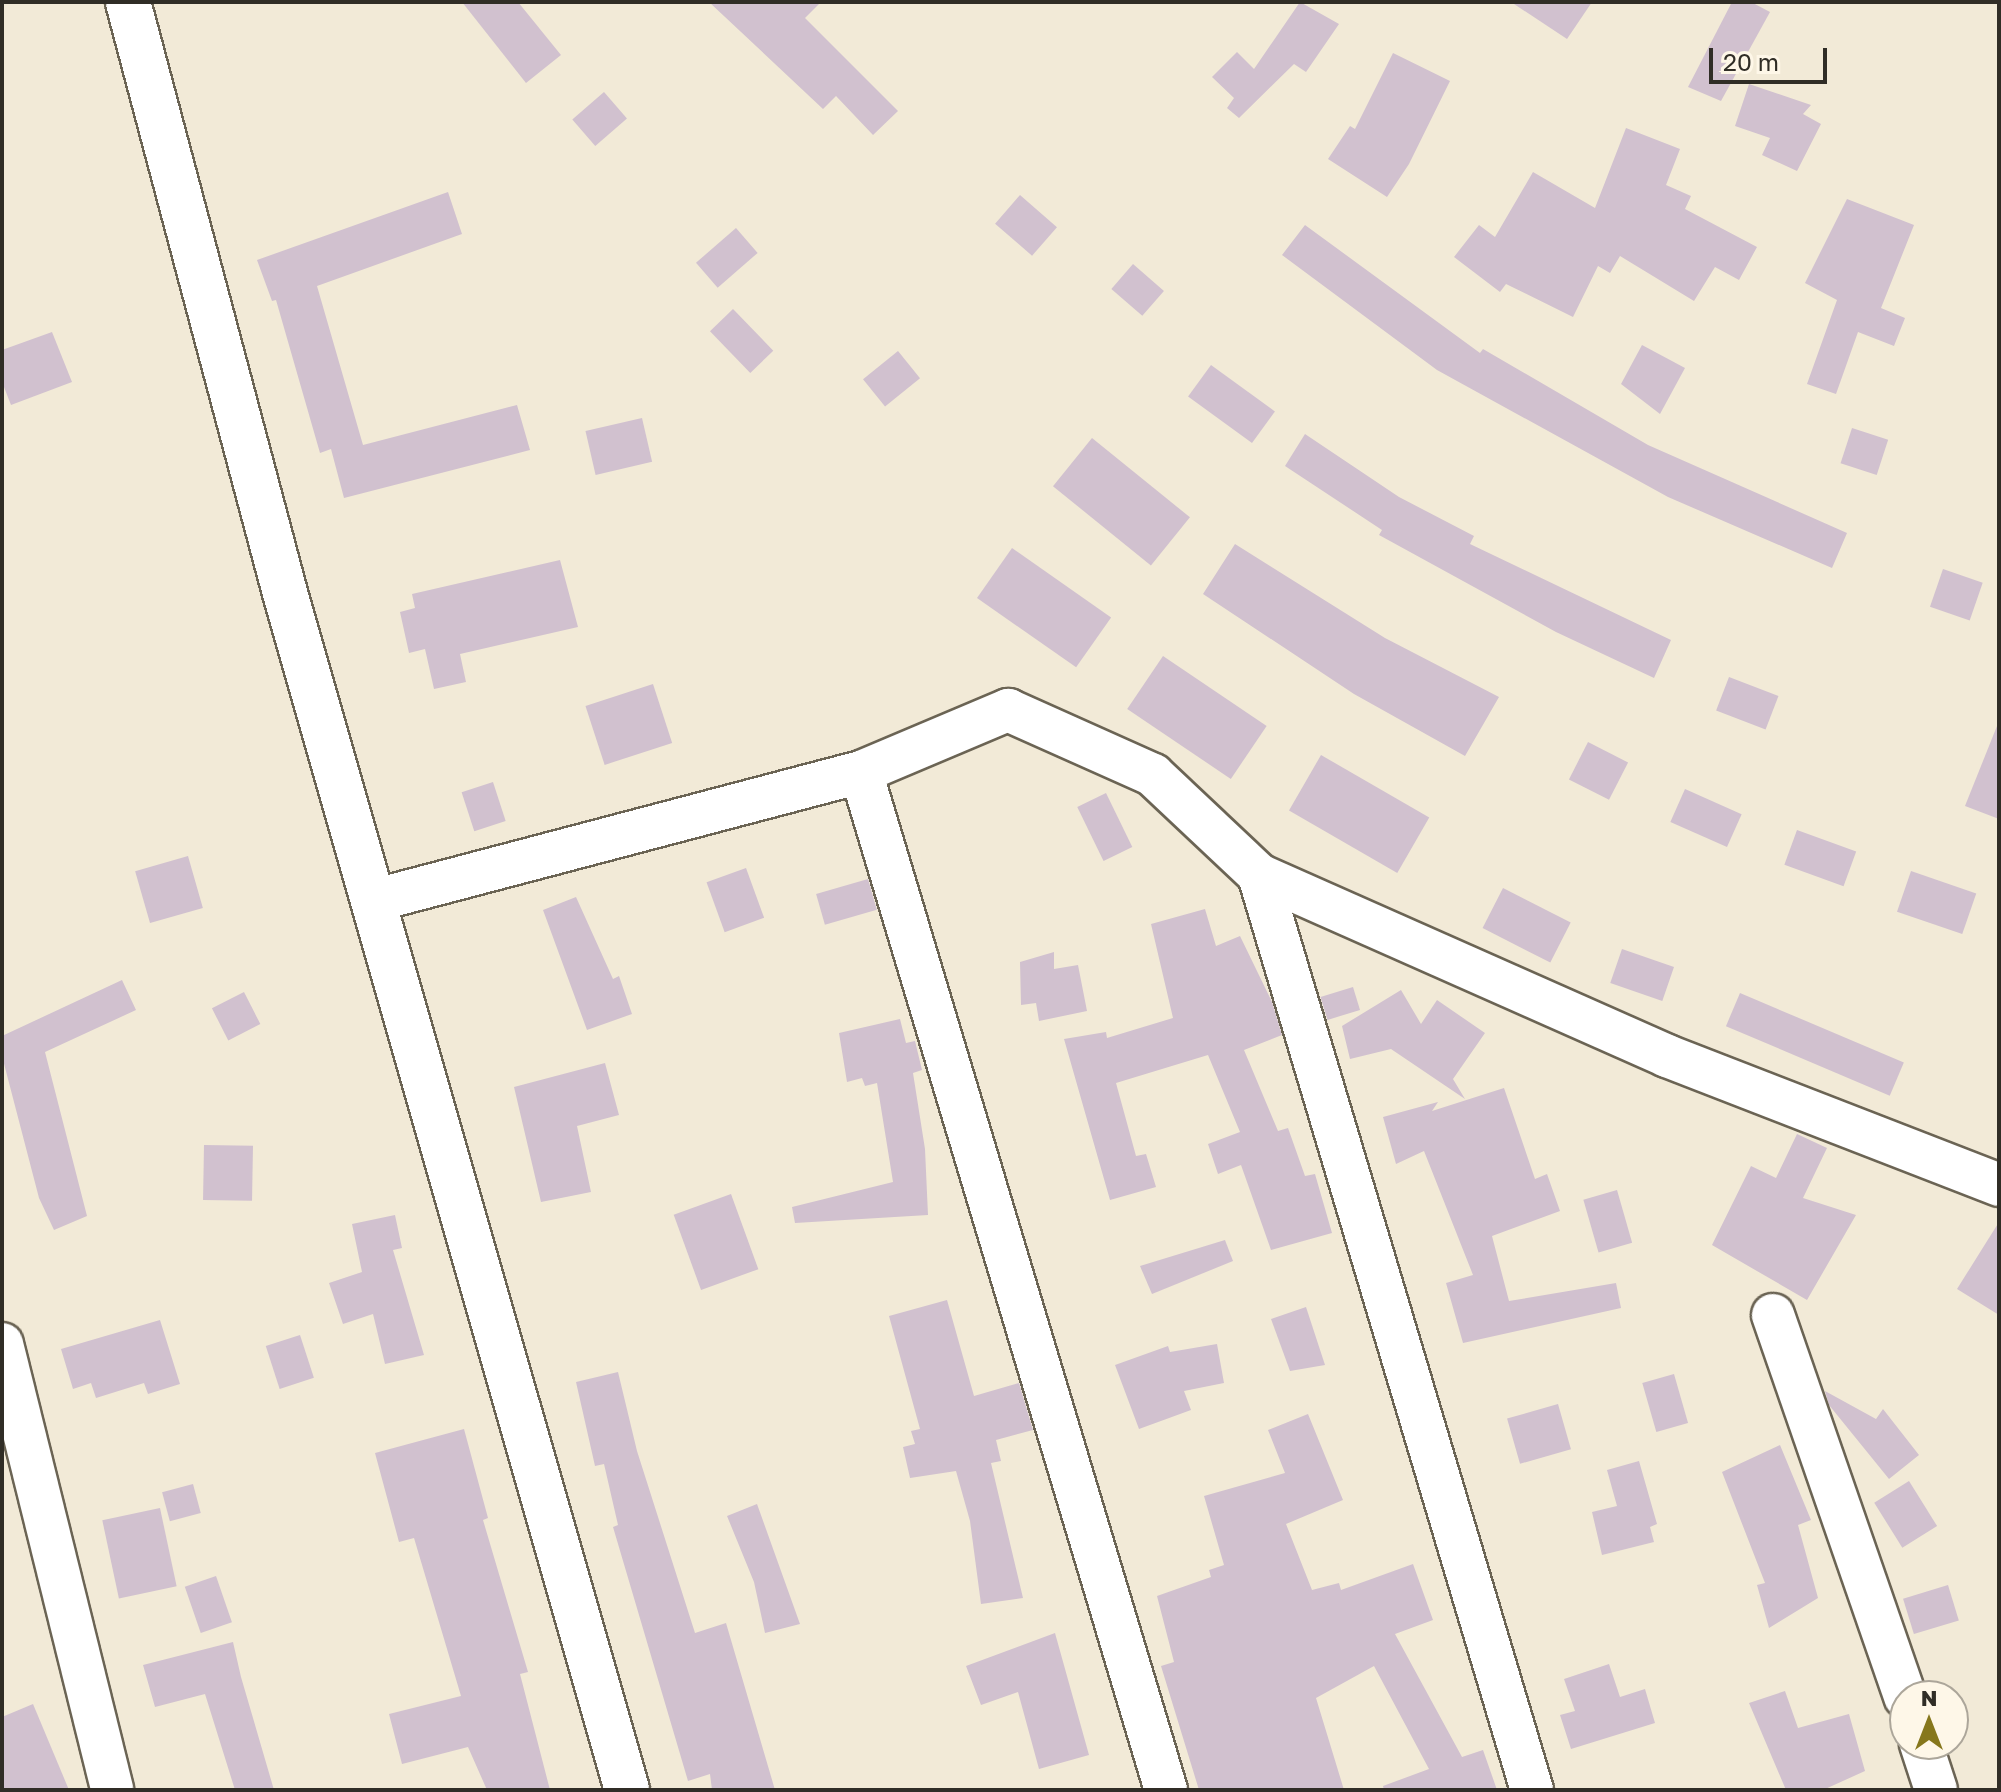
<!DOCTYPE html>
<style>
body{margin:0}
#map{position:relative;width:2001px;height:1792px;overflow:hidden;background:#f2ead7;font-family:"Golos Text",sans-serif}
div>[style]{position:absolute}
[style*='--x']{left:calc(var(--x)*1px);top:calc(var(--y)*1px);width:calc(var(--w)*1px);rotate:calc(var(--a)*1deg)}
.building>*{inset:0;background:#d1c1cf;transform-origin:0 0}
.roads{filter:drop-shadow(2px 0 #6b6454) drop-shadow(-2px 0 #6b6454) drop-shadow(0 2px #6b6454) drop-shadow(0 -2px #6b6454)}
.street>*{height:42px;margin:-21px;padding:0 21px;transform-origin:21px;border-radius:21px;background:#fff}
.secondary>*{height:44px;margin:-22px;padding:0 22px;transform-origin:22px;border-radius:22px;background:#fff}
span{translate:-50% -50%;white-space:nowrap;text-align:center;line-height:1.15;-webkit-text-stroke:6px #fef7e8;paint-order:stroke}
.frame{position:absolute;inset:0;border:4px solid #302d26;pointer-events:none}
.north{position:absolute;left:1889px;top:1680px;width:80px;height:80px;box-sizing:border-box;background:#fef7e8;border:2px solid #aca69a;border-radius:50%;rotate:0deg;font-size:22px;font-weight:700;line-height:32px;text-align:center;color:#302d26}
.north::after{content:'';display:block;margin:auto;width:28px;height:36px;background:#86771c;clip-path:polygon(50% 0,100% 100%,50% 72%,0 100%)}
.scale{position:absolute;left:1709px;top:48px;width:118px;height:36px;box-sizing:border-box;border:4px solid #302d26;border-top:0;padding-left:10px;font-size:24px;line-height:28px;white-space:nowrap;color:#302d26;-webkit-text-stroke:6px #fef7e8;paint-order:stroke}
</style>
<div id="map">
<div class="building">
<i style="clip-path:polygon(462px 2px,518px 2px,561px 55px,526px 83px)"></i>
<i style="clip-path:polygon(709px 2px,821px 2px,805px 18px,898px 111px,873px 135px,836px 96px,823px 109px)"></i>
<i style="clip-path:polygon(1300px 2px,1339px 24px,1306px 72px,1294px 64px,1239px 118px,1227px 108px,1234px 98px,1212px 77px,1237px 52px,1254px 69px)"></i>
<i style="clip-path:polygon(1511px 2px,1592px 2px,1567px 39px)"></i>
<i style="clip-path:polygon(1732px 2px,1751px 2px,1770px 12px,1721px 101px,1688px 87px)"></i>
<i style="clip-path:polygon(1393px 53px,1450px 81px,1409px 164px,1387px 197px,1328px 159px,1350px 126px,1355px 129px)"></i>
<i style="clip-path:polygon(1749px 84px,1811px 105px,1803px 114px,1821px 124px,1797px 171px,1762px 155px,1770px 138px,1735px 126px)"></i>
<i style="left:604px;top:92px;width:35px;height:42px;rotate:49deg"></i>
<i style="clip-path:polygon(1626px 128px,1680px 149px,1666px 185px,1691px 196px,1685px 209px,1757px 247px,1739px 280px,1715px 267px,1694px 301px,1620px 256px,1610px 273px,1598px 266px,1573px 317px,1506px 284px,1500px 292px,1454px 257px,1479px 225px,1495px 237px,1533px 172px,1595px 208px)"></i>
<i style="clip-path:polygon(448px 192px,462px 234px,317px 286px,363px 445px,517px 405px,530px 450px,344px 498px,331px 449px,320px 453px,276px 300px,272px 301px,257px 260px)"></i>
<i style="left:1020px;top:195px;width:49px;height:38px;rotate:41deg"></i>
<i style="clip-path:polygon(1847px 199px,1914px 225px,1881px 308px,1905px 318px,1894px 346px,1858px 332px,1836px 394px,1807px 384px,1837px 300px,1805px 283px)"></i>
<i style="clip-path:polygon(1305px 225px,1480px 353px,1483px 349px,1648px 445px,1847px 533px,1832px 568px,1668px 497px,1437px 370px,1282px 255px)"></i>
<i style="left:736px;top:228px;width:33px;height:53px;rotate:49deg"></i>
<i style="left:1133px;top:264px;width:41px;height:33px;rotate:41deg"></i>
<i style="left:733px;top:309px;width:58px;height:32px;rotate:46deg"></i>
<i style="clip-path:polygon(52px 332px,72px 382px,11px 405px,2px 382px,2px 350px)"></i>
<i style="clip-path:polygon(1642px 345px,1685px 368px,1660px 414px,1621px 384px)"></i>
<i style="left:898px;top:351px;width:35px;height:45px;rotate:51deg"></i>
<i style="left:1211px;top:365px;width:79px;height:39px;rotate:36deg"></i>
<i style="left:642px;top:418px;width:45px;height:58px;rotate:77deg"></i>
<i style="left:1852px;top:428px;width:38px;height:37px;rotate:18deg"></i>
<i style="clip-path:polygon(1305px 434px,1399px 497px,1474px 536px,1470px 544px,1671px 640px,1654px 678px,1556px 632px,1379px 535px,1382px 530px,1285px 466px)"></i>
<i style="left:1092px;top:438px;width:126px;height:62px;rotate:39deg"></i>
<i style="clip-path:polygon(1235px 544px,1385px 638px,1499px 697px,1465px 756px,1354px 694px,1203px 594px)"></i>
<i style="left:1012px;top:548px;width:121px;height:61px;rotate:35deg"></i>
<i style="clip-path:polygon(560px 560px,578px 627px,460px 654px,466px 682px,434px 689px,425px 649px,409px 653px,400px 612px,415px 608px,412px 594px)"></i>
<i style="left:1943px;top:569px;width:42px;height:40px;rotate:19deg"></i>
<i style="left:1163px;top:656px;width:125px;height:64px;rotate:34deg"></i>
<i style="left:1729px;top:677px;width:53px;height:36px;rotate:21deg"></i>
<i style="left:653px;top:684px;width:62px;height:71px;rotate:72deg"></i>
<i style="clip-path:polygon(1997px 726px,1999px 726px,1999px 819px,1965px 806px)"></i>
<i style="left:1588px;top:742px;width:45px;height:42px;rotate:27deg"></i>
<i style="left:1321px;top:755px;width:125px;height:64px;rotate:30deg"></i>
<i style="left:493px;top:782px;width:41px;height:33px;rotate:72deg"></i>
<i style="left:1685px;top:789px;width:62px;height:36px;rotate:24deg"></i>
<i style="left:1106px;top:793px;width:60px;height:32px;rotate:64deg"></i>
<i style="left:1797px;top:830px;width:63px;height:37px;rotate:20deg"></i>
<i style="left:188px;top:856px;width:54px;height:55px;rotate:74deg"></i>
<i style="left:746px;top:868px;width:53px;height:42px;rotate:70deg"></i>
<i style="left:1911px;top:871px;width:69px;height:43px;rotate:19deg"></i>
<i style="left:868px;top:879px;width:32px;height:54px;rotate:74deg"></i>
<i style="left:1503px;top:888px;width:76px;height:45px;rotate:27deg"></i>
<i style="clip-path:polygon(576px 897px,613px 979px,619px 976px,632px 1014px,587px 1030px,543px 910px)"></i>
<i style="clip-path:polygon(1205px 909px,1216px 946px,1240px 936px,1272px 1002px,1282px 1035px,1244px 1050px,1278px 1131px,1288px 1128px,1305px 1176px,1315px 1174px,1332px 1233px,1271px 1250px,1241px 1165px,1218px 1174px,1208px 1144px,1240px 1132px,1208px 1055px,1116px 1083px,1136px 1156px,1146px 1154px,1156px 1187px,1110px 1200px,1064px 1039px,1106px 1032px,1107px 1038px,1173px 1018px,1151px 924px)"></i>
<i style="left:1622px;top:949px;width:55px;height:36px;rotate:19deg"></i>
<i style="clip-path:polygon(1054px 952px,1054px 969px,1078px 965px,1087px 1011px,1039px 1021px,1036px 1003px,1021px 1005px,1020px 962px)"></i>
<i style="clip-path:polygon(122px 980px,136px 1010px,45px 1052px,87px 1216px,54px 1230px,39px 1198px,2px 1056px,2px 1036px)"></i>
<i style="left:1353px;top:987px;width:24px;height:34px;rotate:73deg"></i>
<i style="clip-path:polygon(1401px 990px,1421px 1024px,1437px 1000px,1485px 1033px,1453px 1079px,1465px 1099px,1391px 1049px,1350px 1059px,1342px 1026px)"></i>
<i style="left:244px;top:992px;width:36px;height:36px;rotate:63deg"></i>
<i style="left:1740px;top:993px;width:178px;height:36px;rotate:23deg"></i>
<i style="clip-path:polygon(900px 1019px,906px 1043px,915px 1041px,922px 1070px,913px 1073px,925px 1149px,928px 1215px,795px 1223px,792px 1207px,893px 1182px,877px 1083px,865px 1086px,862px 1078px,847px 1082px,839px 1033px)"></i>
<i style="clip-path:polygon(605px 1063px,619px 1115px,577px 1126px,591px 1192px,541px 1202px,514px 1087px)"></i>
<i style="clip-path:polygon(1504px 1088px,1535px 1179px,1547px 1174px,1560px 1211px,1492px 1236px,1509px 1301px,1616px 1283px,1621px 1308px,1463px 1343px,1446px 1283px,1473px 1275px,1424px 1151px,1396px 1164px,1383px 1117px,1438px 1102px,1432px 1111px)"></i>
<i style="clip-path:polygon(1797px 1134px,1827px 1148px,1803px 1198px,1856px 1215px,1807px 1300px,1712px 1245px,1751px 1166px,1776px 1178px)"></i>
<i style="left:204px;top:1145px;width:49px;height:55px;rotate:1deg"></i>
<i style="left:1617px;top:1190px;width:55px;height:35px;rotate:74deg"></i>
<i style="left:731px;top:1194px;width:80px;height:61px;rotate:70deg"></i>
<i style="clip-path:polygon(395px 1215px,402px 1248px,393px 1250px,424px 1355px,385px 1364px,373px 1314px,343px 1324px,329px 1283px,362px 1272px,352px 1224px)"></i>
<i style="clip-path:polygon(1999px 1222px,1999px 1315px,1957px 1289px)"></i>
<i style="clip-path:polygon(1225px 1240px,1233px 1261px,1152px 1294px,1140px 1266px)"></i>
<i style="clip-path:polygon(947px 1300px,974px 1396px,1019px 1383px,1033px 1430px,996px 1440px,1001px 1461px,991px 1463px,1023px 1598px,981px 1604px,970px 1521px,956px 1471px,910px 1478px,903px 1447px,915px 1444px,911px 1431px,920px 1429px,889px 1316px)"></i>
<i style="clip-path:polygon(1306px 1307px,1325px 1365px,1290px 1371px,1271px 1319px)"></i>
<i style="clip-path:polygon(160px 1320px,180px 1384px,148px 1394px,144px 1383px,96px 1398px,91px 1383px,73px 1389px,61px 1349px)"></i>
<i style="left:300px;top:1335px;width:45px;height:36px;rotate:72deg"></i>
<i style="clip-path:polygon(1217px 1344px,1224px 1383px,1184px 1391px,1191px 1410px,1139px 1429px,1115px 1365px,1168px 1346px,1170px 1352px)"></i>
<i style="clip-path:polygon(618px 1372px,637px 1451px,695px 1633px,726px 1623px,775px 1790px,712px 1790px,710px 1774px,688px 1781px,613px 1527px,618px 1525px,604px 1464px,595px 1466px,576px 1382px)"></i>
<i style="left:1674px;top:1374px;width:51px;height:33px;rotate:74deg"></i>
<i style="clip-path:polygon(1825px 1391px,1876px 1419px,1883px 1409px,1919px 1455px,1889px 1479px,1829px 1405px)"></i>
<i style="left:1558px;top:1404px;width:47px;height:53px;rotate:74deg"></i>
<i style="clip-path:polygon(1308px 1414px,1343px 1500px,1286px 1524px,1312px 1590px,1339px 1583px,1341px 1590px,1413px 1564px,1433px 1620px,1395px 1634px,1462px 1757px,1483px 1750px,1497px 1790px,1384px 1790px,1383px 1786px,1429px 1769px,1374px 1666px,1316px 1698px,1344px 1790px,1199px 1790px,1161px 1666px,1174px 1662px,1157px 1596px,1211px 1577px,1209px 1570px,1224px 1565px,1204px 1496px,1285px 1473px,1268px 1430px)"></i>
<i style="clip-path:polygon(464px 1429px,488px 1518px,483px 1520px,528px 1672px,520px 1674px,550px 1790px,487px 1790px,468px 1747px,402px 1764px,389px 1714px,461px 1696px,414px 1538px,399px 1542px,375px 1453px)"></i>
<i style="clip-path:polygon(1780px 1445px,1811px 1520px,1798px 1525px,1818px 1598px,1769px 1628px,1757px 1585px,1765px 1583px,1722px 1472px)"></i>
<i style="clip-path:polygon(1639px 1461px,1657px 1524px,1650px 1527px,1654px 1542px,1602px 1555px,1592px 1512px,1617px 1506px,1607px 1470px)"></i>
<i style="left:1909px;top:1481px;width:53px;height:41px;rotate:58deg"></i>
<i style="left:193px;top:1484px;width:30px;height:32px;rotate:75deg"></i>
<i style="clip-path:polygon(757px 1504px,800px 1624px,765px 1633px,754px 1582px,727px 1516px)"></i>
<i style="left:160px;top:1508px;width:80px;height:59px;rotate:78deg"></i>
<i style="left:216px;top:1576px;width:49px;height:33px;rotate:71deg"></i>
<i style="left:1948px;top:1585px;width:37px;height:47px;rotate:73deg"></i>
<i style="clip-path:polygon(1055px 1633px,1089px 1755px,1039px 1769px,1018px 1692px,981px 1705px,966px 1666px)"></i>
<i style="clip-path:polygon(233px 1642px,241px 1677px,274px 1790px,235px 1790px,205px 1694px,155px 1707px,143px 1665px)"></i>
<i style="clip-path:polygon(1609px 1664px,1620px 1697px,1645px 1689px,1655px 1723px,1571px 1749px,1560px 1715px,1575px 1711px,1564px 1679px)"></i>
<i style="clip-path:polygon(1785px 1691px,1798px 1728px,1849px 1714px,1865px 1771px,1823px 1790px,1786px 1790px,1749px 1703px)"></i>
<i style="clip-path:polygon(33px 1704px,69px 1790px,2px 1790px,2px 1717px)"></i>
</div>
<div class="roads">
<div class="street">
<i style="--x:861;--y:772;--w:1063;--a:73.32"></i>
<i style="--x:1259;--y:875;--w:955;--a:73.39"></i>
<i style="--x:372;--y:901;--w:506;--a:-14.78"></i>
<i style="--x:861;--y:772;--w:160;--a:-22.9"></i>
<i style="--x:1008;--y:710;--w:159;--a:24.1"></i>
<i style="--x:1153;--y:775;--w:146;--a:43.3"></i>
<i style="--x:1259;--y:875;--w:446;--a:23.9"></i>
<i style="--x:1667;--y:1056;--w:356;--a:21.2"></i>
<i style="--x:1773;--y:1315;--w:404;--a:70.9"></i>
<i style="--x:2;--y:1344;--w:459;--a:76.1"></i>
<i style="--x:1921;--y:1744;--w:48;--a:71.9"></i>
</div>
<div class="secondary">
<i style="--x:128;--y:2;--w:611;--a:75.12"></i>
<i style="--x:285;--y:593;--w:1245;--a:74.05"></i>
</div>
</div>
<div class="frame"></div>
<div class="north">N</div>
<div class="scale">20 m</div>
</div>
